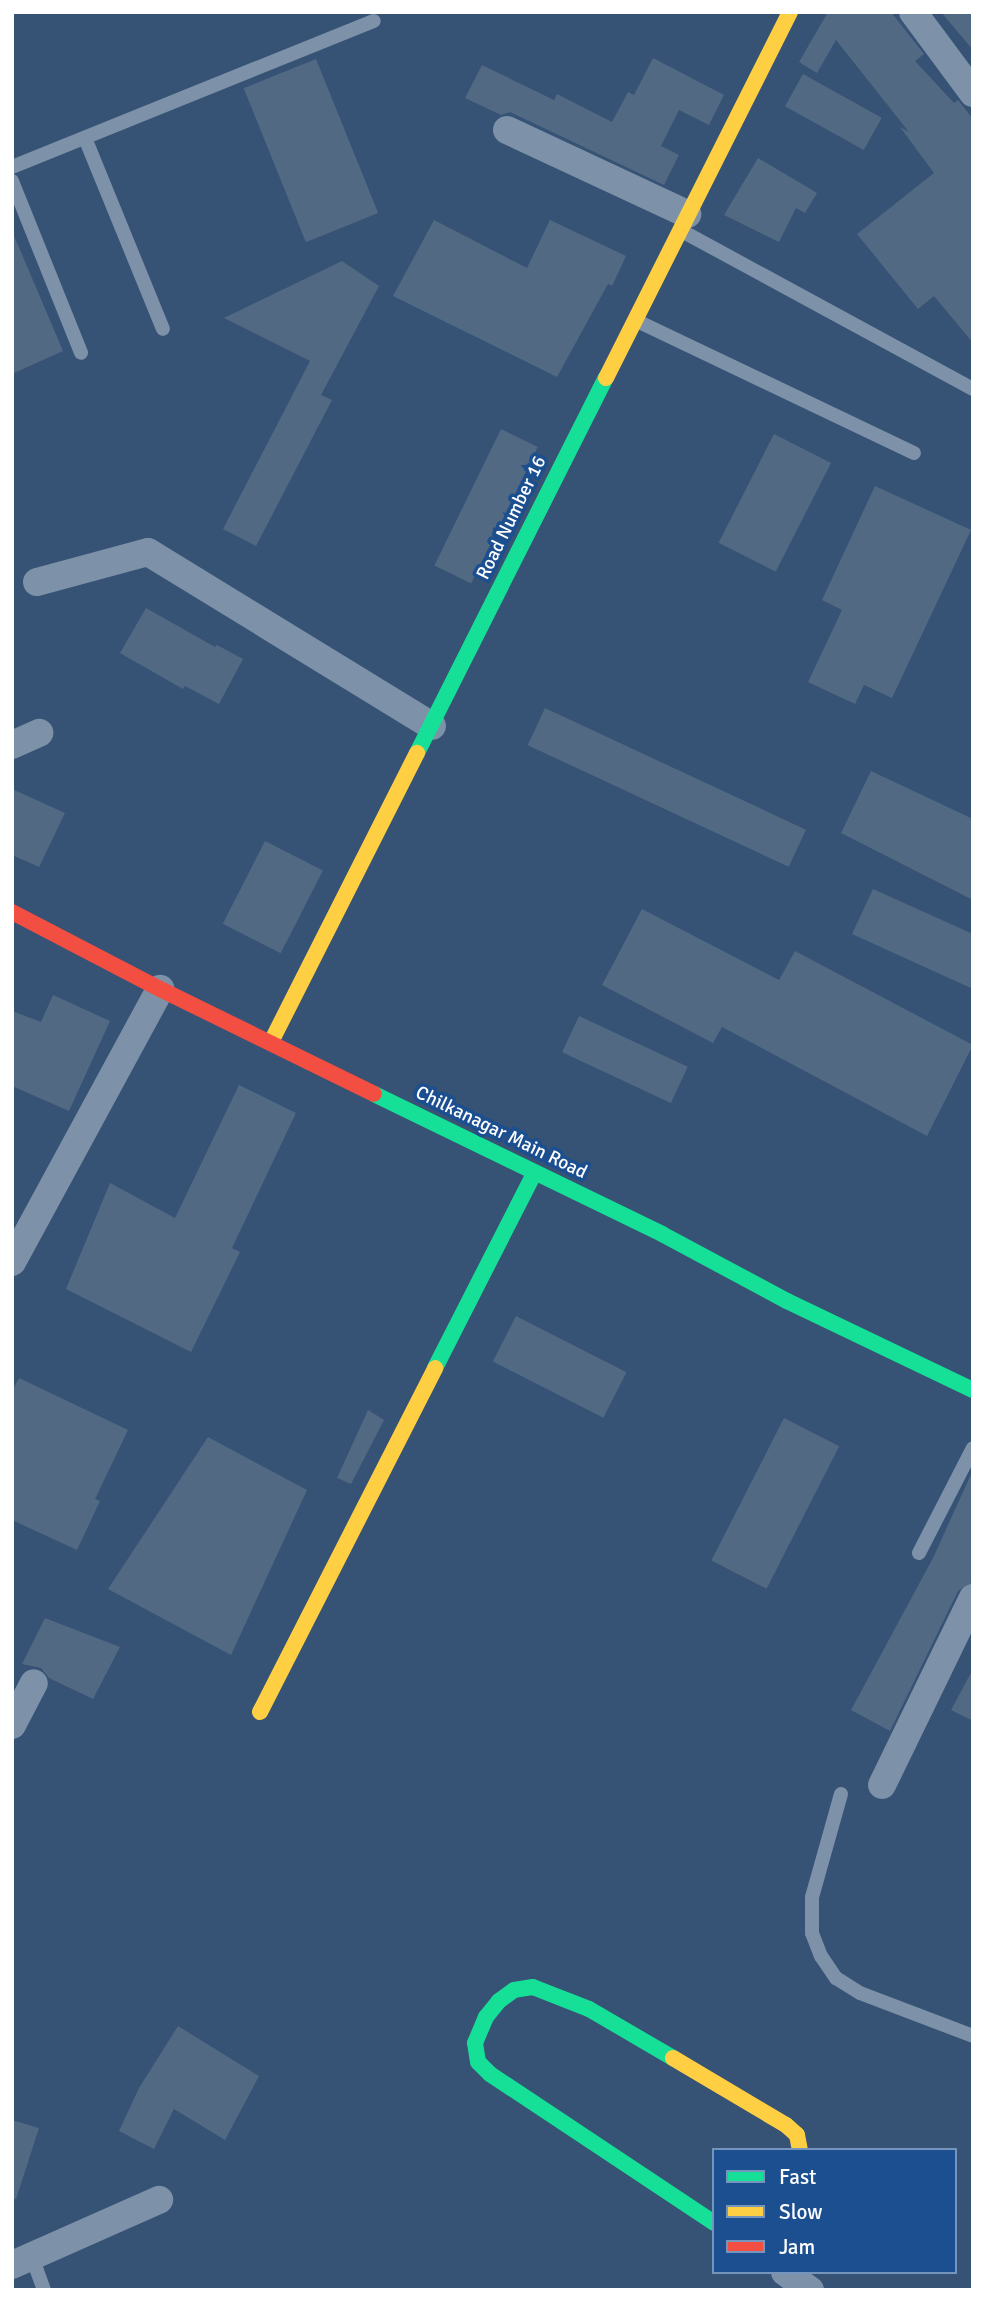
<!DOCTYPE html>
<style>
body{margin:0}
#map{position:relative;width:985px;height:2302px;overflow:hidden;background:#365274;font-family:Signika,sans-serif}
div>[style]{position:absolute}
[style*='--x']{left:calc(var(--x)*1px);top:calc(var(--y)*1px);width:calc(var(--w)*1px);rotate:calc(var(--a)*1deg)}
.building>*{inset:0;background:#526984;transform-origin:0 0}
.lane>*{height:14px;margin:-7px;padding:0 7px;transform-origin:7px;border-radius:7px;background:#7d92a8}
.street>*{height:28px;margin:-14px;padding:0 14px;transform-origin:14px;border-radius:14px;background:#7d92a8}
.fast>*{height:16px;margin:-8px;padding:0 8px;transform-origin:8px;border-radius:8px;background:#16e098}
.slow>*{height:16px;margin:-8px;padding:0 8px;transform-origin:8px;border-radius:8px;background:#ffcf43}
.jam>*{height:16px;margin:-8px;padding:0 8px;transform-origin:8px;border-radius:8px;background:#f24e42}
span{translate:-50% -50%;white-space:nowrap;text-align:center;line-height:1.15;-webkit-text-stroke:7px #1b4f8f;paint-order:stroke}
.street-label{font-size:19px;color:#fff}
.frame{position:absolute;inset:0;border:14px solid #fff;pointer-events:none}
.legend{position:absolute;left:712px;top:2148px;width:245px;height:126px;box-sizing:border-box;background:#1b4f8f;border:2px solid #7695bc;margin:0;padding:9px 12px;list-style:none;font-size:21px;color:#fff}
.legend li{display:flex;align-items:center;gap:14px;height:35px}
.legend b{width:35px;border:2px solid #7695bc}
</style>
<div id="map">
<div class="building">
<i style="clip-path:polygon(828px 12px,891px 12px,924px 54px,915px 61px,954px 103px,958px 100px,973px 119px,973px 343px,934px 296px,918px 309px,857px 234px,934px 173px,900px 127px,909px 132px,836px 40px,817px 73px,799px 62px)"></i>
<i style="clip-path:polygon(941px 12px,973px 12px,973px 50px)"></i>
<i style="clip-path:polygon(653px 58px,724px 95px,709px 125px,679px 110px,661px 146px,679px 155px,664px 185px,510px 112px,501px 115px,465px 98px,482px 65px,554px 100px,557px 94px,612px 122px,628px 92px,634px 95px)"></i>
<i style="left:316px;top:59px;width:166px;height:78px;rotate:68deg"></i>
<i style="left:803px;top:74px;width:90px;height:37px;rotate:29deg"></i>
<i style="clip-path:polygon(758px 158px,817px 193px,805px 213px,796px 208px,779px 242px,724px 215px)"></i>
<i style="clip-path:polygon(434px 220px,527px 268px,550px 220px,626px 256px,612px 286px,608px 284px,557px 377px,393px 296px)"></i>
<i style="clip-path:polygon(12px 231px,63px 351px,12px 374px)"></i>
<i style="clip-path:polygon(342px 261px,379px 286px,321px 395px,332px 400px,256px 546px,223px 529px,310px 361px,224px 318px)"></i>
<i style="left:501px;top:429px;width:41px;height:152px;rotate:26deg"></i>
<i style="left:774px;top:434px;width:64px;height:122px;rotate:27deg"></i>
<i style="clip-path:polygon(875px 486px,971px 530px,892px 698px,864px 685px,855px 704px,808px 682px,842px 610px,822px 600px)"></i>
<i style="clip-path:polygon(146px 608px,215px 647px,217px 645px,243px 659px,219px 704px,185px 686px,183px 689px,120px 653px)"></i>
<i style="left:545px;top:708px;width:288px;height:41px;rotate:25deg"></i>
<i style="clip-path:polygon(871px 771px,973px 819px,973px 900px,841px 833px)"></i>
<i style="clip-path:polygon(12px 789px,65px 813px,39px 867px,12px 855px)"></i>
<i style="left:265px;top:841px;width:65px;height:93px;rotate:27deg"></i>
<i style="clip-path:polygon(873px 889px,973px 934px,973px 989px,852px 934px)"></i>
<i style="clip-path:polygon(642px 909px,779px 980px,795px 951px,973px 1045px,927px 1136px,722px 1027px,713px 1043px,602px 985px)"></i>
<i style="clip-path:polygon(53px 995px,110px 1021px,69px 1111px,12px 1086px,12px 1011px,41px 1022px)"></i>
<i style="left:579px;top:1016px;width:120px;height:40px;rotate:25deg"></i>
<i style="clip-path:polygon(239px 1085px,296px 1113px,232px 1248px,240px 1252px,191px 1352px,66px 1289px,110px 1183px,175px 1218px)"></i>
<i style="left:516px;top:1316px;width:124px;height:51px;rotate:27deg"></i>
<i style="clip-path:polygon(19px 1378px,128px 1430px,95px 1499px,100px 1501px,77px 1550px,12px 1520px,12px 1391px)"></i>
<i style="clip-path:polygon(368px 1410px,384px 1420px,351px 1484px,337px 1478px)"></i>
<i style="left:784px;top:1418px;width:62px;height:160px;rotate:27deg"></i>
<i style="clip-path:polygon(208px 1437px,307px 1490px,231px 1655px,108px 1589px)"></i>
<i style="clip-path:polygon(973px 1470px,973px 1582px,958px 1591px,890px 1731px,851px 1710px,933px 1558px)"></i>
<i style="clip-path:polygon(45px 1618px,120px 1647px,93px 1699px,49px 1678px,41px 1668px,22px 1664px)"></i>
<i style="clip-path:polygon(973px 1669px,973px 1721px,951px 1710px)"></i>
<i style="clip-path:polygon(178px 2026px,259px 2076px,225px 2140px,174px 2109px,154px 2149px,119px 2131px,139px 2088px)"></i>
<i style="clip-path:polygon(12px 2120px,39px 2128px,16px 2199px,12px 2198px)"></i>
</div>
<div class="lane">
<i style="--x:85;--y:138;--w:206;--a:67.8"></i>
<i style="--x:12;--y:167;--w:390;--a:-22"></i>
<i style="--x:12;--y:181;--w:185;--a:68.1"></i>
<i style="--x:680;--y:230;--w:333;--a:28.5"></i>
<i style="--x:635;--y:320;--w:309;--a:25.5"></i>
<i style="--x:919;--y:1553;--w:118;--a:-62.8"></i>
<i style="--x:841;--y:1794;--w:107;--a:105.7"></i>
<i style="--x:812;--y:1897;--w:36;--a:90"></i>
<i style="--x:812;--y:1933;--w:25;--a:69"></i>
<i style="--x:821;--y:1956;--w:27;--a:56"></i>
<i style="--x:836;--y:1978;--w:28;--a:32"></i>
<i style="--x:860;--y:1993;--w:121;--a:20.8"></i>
<i style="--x:32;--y:2257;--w:35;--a:70"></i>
</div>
<div class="street">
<i style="--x:913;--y:12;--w:101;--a:53.5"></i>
<i style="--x:507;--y:130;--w:199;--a:25"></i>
<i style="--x:37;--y:582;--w:115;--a:-15.1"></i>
<i style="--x:148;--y:552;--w:333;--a:31.5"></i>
<i style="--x:12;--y:745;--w:30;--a:-24"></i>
<i style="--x:12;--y:1262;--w:311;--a:-61.5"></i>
<i style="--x:12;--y:1725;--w:47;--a:-62.4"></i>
<i style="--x:882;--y:1785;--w:208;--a:-64.1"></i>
<i style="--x:12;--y:2265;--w:161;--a:-23.9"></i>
<i style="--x:785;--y:2272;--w:31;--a:36"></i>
</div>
<div class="fast">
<i style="--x:417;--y:753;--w:420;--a:-63.3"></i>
<i style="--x:374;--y:1094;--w:320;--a:25.9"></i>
<i style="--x:662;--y:1234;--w:142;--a:28.2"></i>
<i style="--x:787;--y:1301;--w:206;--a:25.6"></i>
<i style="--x:435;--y:1368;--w:218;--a:-63"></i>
<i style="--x:673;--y:2058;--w:97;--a:-149.7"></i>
<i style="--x:589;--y:2009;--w:60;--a:-158.6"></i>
<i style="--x:533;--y:1987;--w:19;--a:171"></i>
<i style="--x:514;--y:1990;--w:19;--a:144"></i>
<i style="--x:499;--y:2001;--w:21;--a:129"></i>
<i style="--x:486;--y:2017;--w:28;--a:113"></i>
<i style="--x:475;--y:2043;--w:19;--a:81"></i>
<i style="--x:478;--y:2062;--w:17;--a:45"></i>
<i style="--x:490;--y:2074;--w:269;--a:33.6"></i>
</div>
<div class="slow">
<i style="--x:606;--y:378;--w:410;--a:-63.3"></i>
<i style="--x:271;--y:1042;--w:324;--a:-63.2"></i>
<i style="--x:260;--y:1712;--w:386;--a:-63"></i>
<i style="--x:673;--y:2058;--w:131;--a:30.7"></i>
<i style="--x:786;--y:2125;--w:15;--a:42"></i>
<i style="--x:797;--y:2135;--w:15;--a:79"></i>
</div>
<div class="jam">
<i style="--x:12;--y:912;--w:167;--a:27.5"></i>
<i style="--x:160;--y:989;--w:238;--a:26.1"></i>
</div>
<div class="street-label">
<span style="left:512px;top:518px;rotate:-64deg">Road Number 16</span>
<span style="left:501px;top:1133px;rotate:26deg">Chilkanagar Main Road</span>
</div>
<div class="frame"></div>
<ul class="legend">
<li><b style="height:9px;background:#16e098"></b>Fast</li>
<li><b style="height:9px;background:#ffcf43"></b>Slow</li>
<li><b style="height:9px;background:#f24e42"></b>Jam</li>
</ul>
</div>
